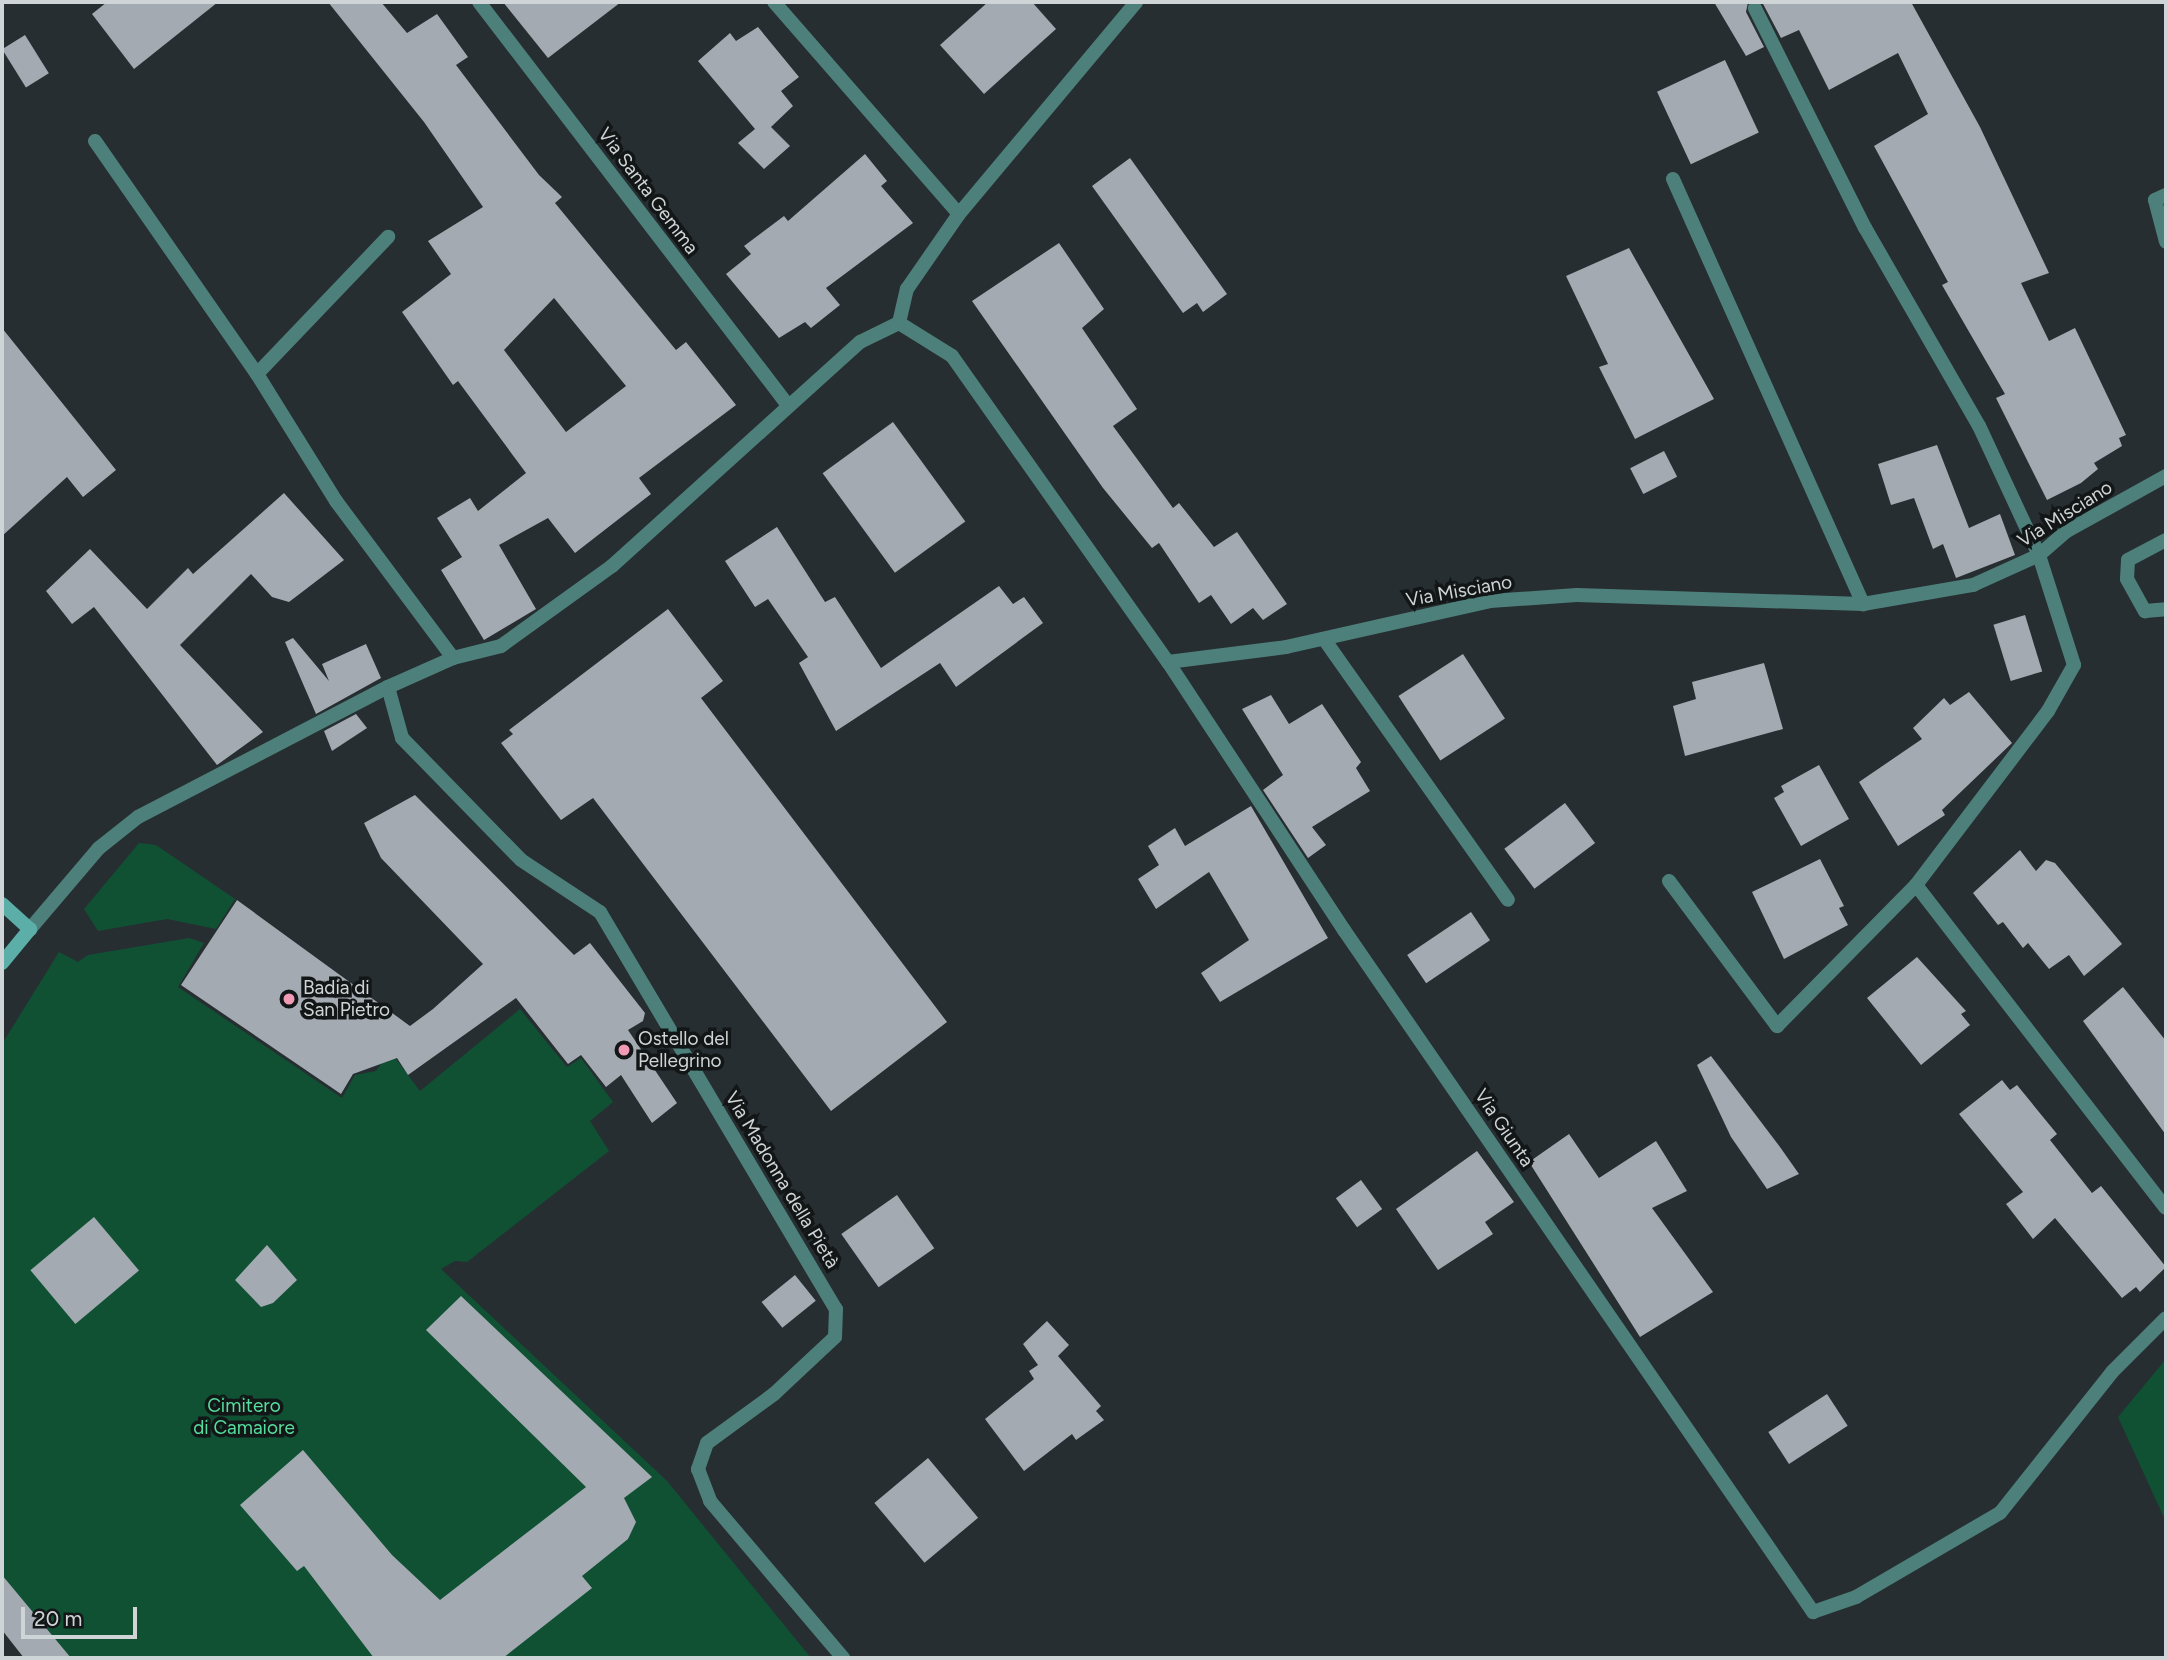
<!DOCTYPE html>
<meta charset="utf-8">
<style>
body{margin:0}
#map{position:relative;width:2168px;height:1660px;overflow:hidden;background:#262e31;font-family:Figtree,sans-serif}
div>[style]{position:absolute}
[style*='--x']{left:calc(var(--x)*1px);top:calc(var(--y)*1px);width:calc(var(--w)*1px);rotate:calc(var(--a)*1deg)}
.green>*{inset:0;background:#105134}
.building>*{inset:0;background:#a3aab1;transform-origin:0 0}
.lane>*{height:14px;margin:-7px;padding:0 7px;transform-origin:7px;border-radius:7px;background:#4e807b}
.street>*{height:14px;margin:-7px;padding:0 7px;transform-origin:7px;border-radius:7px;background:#4e807b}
.secondary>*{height:14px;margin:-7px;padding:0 7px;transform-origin:7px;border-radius:7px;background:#5bafa8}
.dots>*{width:19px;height:19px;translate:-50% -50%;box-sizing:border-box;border:4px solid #121617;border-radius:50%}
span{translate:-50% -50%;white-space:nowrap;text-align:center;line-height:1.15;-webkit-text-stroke:7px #121617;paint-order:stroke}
.street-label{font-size:19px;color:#cfd4d6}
.poi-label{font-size:19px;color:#cfd4d6}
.left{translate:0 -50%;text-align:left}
.park-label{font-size:19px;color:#55de9d}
.frame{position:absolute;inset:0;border:4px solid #cfd4d6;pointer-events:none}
.scale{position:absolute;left:21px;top:1607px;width:116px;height:32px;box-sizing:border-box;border:4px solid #cfd4d6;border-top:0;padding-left:9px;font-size:21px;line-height:24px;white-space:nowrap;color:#cfd4d6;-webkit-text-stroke:5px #121617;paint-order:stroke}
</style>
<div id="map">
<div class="green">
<i style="clip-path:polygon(139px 843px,156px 845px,235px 899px,216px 929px,167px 919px,98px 931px,84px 909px)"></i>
<i style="clip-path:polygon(189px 938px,204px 943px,178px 987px,342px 1098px,355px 1075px,376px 1071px,390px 1051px,420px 1091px,520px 1009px,567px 1067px,581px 1058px,613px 1102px,590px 1121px,609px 1151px,467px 1262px,455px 1261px,441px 1269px,667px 1481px,811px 1658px,26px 1658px,2px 1630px,2px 1044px,59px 952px,78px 962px,88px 955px)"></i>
<i style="clip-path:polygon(2166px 1359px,2166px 1522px,2118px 1417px)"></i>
</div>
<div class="building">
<i style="clip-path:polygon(107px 2px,218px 2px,134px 69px,92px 14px)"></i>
<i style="clip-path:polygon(evenodd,328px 2px,381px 2px,407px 33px,437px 14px,468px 57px,456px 65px,539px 175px,562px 197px,555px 203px,676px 350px,686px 342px,736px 405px,639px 478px,651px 494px,575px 553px,548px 518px,499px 545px,536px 609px,484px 640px,441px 570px,462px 557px,437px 518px,470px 498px,478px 511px,526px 473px,458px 381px,453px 385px,402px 312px,451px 274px,428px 241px,483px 207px,424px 122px,328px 2px,554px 298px,626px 386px,566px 432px,504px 350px,554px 298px)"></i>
<i style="clip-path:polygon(503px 2px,621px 2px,548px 58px)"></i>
<i style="clip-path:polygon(988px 2px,1032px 2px,1056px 29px,984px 94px,940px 45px)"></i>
<i style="clip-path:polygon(1714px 2px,1748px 2px,1746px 12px,1764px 47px,1746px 56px)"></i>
<i style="clip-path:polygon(1762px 2px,1911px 2px,1980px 127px,2049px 273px,2021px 283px,2049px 341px,2075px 328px,2126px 435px,2119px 438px,2122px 446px,2094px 463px,2098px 469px,2081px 483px,2047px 500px,1996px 398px,2005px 394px,1942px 285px,1948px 282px,1874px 146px,1928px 114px,1898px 53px,1829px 90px,1799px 30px,1781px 38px)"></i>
<i style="clip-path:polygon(758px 27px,799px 77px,781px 91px,793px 106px,771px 127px,790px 146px,764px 169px,738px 143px,755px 129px,698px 61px,730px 33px,736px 41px)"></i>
<i style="left:25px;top:35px;width:45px;height:27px;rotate:58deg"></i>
<i style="left:1725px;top:60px;width:80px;height:75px;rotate:65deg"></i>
<i style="clip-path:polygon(865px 154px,887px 181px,881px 186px,913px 223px,826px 288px,840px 305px,811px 328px,805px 322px,779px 338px,726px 274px,751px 254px,744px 246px,784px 216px,788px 221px)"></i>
<i style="clip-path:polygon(1130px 158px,1227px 294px,1203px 312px,1197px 303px,1183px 313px,1092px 186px)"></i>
<i style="clip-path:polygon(1059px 243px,1104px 309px,1082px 328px,1137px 409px,1113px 426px,1173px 508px,1179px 503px,1214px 547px,1237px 532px,1287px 604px,1263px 620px,1253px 608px,1231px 624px,1211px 595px,1199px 603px,1159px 543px,1152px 548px,1103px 488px,972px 301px)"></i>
<i style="clip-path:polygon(1629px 248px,1714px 399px,1635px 439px,1599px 367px,1608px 364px,1566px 276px)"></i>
<i style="clip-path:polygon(2px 328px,116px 470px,83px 497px,67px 477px,2px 536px)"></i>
<i style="left:893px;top:422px;width:123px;height:87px;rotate:54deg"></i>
<i style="clip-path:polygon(1937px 445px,1969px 528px,2000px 514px,2015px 555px,1956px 578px,1943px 544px,1933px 549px,1914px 498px,1891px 505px,1878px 464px)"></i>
<i style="left:1664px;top:451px;width:29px;height:38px;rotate:63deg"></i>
<i style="clip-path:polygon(284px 493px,344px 560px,289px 602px,272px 597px,251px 574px,180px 645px,263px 732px,217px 765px,94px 607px,72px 624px,46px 591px,90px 549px,147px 609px,188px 568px,193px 574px)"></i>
<i style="clip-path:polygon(777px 527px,825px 602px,835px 597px,881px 668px,999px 586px,1013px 604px,1024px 597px,1043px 623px,956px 687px,940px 663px,836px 731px,799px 663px,808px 657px,768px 599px,755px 607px,725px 561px)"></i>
<i style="clip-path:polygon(668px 609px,723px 681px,701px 698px,947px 1022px,831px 1111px,593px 798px,561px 820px,501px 743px,513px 734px,509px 730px)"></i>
<i style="left:2025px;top:615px;width:59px;height:33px;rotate:73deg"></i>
<i style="clip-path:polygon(293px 638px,329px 681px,322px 664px,366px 644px,381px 678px,316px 714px,285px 642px)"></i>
<i style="left:1463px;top:654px;width:77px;height:77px;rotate:57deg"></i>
<i style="clip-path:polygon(1764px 663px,1783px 729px,1685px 756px,1673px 706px,1696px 699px,1692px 682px)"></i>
<i style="clip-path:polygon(1969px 692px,2012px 743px,1942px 810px,1945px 815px,1898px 846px,1859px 782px,1922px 739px,1913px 728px,1944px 698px,1950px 705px)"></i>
<i style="clip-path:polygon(1271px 695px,1289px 724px,1322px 704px,1361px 762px,1356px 768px,1370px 791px,1312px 827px,1326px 845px,1308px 858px,1263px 790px,1283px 775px,1242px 709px)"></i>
<i style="clip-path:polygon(356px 714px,367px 728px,332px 751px,324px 731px)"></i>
<i style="clip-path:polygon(1819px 765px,1849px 819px,1801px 846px,1774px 798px,1784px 792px,1781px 786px)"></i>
<i style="clip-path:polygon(415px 795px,574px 955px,590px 943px,645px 1013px,643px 1021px,628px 1030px,677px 1103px,652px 1123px,621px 1075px,606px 1087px,581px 1055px,568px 1064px,516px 998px,408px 1075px,397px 1058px,353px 1074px,341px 1094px,181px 985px,237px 900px,410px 1026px,433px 1009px,483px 964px,381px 858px,364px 823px)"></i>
<i style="left:1565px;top:803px;width:50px;height:76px;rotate:53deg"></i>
<i style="clip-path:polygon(1251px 806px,1328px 938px,1220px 1002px,1201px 973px,1249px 940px,1209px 872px,1156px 909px,1138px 879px,1159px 865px,1148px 846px,1175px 828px,1185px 846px)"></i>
<i style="clip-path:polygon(2020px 850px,2036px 871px,2046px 860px,2055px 863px,2122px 944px,2084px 976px,2069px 955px,2049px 969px,2028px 943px,2023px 948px,2003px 922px,1998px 925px,1973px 893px)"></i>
<i style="clip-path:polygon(1820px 859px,1844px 906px,1839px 908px,1848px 925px,1784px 959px,1752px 892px)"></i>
<i style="left:1471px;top:912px;width:34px;height:77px;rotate:56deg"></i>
<i style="clip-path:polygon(1917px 957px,1966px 1011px,1961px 1014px,1970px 1025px,1921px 1065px,1867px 998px)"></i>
<i style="clip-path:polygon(2123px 987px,2166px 1041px,2166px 1135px,2083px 1021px)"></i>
<i style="clip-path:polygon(1711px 1056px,1780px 1147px,1799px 1174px,1767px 1189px,1731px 1137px,1697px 1065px)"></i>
<i style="clip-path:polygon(2002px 1080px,2010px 1090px,2017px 1085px,2057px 1134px,2050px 1140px,2092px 1193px,2101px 1186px,2166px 1267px,2140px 1292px,2136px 1287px,2122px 1298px,2055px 1218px,2033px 1239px,2006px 1204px,2023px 1192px,1959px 1114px)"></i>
<i style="clip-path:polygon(1569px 1134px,1599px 1178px,1656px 1141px,1687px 1191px,1652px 1208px,1713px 1292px,1640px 1337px,1529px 1162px)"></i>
<i style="clip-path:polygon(1477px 1151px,1514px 1202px,1485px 1222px,1493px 1234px,1438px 1270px,1396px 1209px)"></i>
<i style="left:1361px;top:1180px;width:36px;height:31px;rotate:54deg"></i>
<i style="left:897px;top:1195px;width:65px;height:68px;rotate:55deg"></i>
<i style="left:94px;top:1217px;width:70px;height:83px;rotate:50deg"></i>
<i style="clip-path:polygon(267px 1245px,297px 1280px,273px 1303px,261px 1307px,235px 1280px)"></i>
<i style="left:795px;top:1275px;width:33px;height:43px;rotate:51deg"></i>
<i style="clip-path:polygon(461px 1296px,652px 1477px,624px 1498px,636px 1522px,628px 1539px,582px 1576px,592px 1588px,503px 1658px,374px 1658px,304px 1566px,297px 1571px,240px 1505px,303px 1450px,392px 1555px,440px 1600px,586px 1487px,426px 1330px)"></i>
<i style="clip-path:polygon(1047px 1321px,1069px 1345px,1058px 1356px,1101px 1406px,1096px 1411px,1104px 1420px,1076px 1440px,1072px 1434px,1024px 1471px,985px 1419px,1034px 1379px,1029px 1371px,1038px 1365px,1023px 1344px)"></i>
<i style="left:1827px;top:1394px;width:38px;height:70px;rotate:57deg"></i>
<i style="left:928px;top:1458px;width:78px;height:70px;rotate:50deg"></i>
<i style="clip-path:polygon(2px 1575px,71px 1658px,24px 1658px,2px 1630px)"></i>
</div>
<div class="lane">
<i style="--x:2166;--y:195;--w:12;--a:156"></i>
<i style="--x:2155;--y:200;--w:43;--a:75.3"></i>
</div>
<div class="street">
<i style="--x:479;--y:2;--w:506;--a:52.54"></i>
<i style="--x:774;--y:2;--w:281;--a:48.9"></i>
<i style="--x:95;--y:141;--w:284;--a:55.2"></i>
<i style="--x:257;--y:374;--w:150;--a:58.1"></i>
<i style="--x:336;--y:501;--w:196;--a:53.3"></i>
<i style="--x:1673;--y:179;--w:466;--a:65.9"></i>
<i style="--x:899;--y:323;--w:62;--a:31.9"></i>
<i style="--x:952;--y:356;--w:375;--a:54.8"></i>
<i style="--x:1168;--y:662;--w:321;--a:56.7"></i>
<i style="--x:1344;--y:930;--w:828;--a:55.48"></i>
<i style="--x:1813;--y:1612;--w:46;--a:-19.2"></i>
<i style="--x:1856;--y:1597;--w:167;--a:-30.3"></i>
<i style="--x:2000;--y:1513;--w:180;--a:-51.5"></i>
<i style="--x:2112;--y:1372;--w:76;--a:-45"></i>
<i style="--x:257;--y:374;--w:190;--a:-46.3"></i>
<i style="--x:2166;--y:540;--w:43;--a:152.2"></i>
<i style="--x:2128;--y:560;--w:19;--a:93"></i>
<i style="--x:2127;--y:579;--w:37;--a:61"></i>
<i style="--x:2145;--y:611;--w:21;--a:-5"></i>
<i style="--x:1324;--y:639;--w:319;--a:54.8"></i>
<i style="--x:1168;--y:662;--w:119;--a:-7.2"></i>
<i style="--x:1286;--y:647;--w:209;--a:-12.7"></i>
<i style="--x:1490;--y:601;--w:87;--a:-3.9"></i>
<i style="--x:1577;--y:595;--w:286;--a:1.8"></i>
<i style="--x:1863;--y:604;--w:112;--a:-9.8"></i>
<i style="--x:1973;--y:585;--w:72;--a:-24.4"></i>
<i style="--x:2039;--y:555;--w:37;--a:-41"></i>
<i style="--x:2067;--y:531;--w:113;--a:-29.1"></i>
<i style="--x:388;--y:687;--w:53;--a:74.6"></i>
<i style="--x:402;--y:738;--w:170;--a:45.7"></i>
<i style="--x:521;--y:860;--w:95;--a:33.4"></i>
<i style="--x:600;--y:912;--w:462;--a:59.3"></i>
<i style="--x:836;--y:1309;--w:28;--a:92"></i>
<i style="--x:835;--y:1337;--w:83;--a:136.9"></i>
<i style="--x:774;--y:1394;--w:83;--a:143.8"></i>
<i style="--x:707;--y:1443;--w:28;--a:109"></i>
<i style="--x:698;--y:1469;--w:34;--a:69"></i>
<i style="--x:710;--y:1501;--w:206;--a:49.7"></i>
<i style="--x:1669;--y:881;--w:181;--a:53.3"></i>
<i style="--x:1777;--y:1026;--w:198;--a:-45.4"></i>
<i style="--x:1916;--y:885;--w:218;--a:-52.8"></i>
<i style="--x:2048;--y:711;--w:53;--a:-60.5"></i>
<i style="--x:2074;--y:665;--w:115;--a:-107.7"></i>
<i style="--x:2039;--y:555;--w:142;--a:-114.9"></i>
<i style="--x:1979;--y:426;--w:228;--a:-119.9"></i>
<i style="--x:1865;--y:228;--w:246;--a:-116.6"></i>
<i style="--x:1916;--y:885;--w:408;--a:52.3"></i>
<i style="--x:30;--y:929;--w:106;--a:-49.6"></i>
<i style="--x:99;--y:848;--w:50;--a:-38.5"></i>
<i style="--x:138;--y:817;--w:282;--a:-27.5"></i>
<i style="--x:388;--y:687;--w:71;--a:-24"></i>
<i style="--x:453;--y:658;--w:49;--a:-14"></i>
<i style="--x:501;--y:646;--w:137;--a:-35.8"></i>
<i style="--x:612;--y:566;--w:334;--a:-42.1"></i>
<i style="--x:860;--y:342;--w:43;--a:-26"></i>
<i style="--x:899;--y:323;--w:35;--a:-77"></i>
<i style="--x:907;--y:289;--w:91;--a:-55.3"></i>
<i style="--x:959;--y:214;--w:276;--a:-50.1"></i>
</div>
<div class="secondary">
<i style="--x:2;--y:904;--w:38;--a:42"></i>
<i style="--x:30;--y:929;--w:44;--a:129.5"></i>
</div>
<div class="dots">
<i style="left:289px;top:999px;background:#f09ab5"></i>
<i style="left:624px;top:1050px;background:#f09ab5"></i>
</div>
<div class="street-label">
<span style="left:648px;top:191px;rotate:53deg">Via Santa Gemma</span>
<span style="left:2065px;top:514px;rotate:-32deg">Via Misciano</span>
<span style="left:1459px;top:591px;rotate:-10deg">Via Misciano</span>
<span style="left:1504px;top:1128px;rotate:56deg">Via Giunta</span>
<span style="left:782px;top:1180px;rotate:59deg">Via Madonna della Pietà</span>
</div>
<div class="poi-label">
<span class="left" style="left:303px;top:999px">Badia di<br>San Pietro</span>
<span class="left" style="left:638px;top:1050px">Ostello del<br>Pellegrino</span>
</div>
<div class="park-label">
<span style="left:244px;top:1417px">Cimitero<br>di Camaiore</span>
</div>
<div class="frame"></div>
<div class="scale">20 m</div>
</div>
